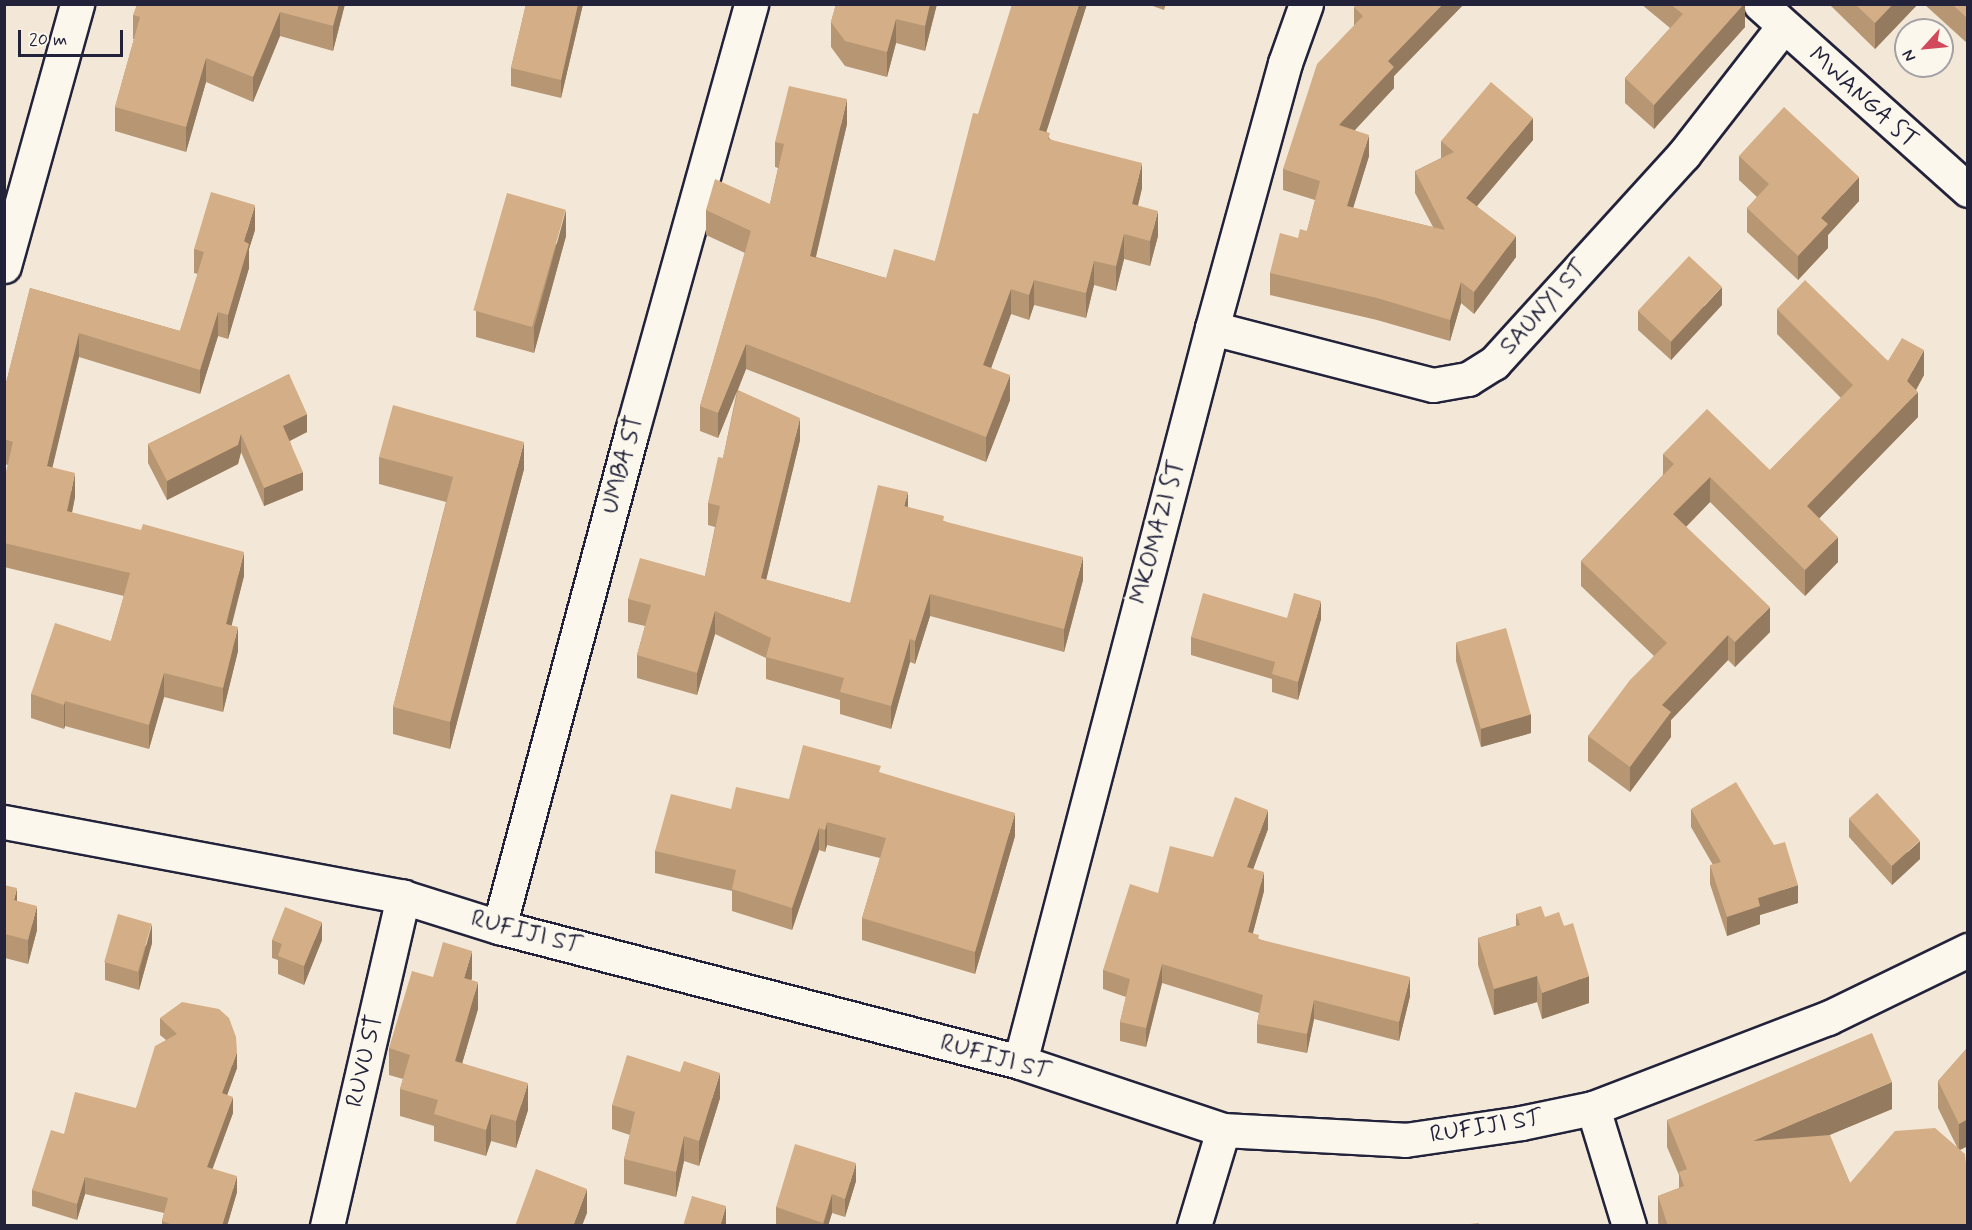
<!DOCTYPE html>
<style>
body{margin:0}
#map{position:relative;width:1972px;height:1230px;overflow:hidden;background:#f3e8d8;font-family:Mynerve,sans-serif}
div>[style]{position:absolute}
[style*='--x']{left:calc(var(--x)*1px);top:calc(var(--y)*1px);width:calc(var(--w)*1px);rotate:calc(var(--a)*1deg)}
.roads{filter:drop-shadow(2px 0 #22223b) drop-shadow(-2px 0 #22223b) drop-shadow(0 2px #22223b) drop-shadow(0 -2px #22223b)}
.minor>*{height:33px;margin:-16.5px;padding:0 16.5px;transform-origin:16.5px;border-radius:16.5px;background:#fbf7ec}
.wall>*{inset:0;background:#b69673}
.shaded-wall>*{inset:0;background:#947a5e}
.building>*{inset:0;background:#d4ae86;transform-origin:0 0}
span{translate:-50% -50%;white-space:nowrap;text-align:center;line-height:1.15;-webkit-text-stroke:6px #fbf7ec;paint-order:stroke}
.street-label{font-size:24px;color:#22223b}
.frame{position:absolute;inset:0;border:6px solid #22223b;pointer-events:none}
.north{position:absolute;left:1894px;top:18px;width:60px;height:60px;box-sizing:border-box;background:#fbf7ec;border:2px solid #a4a2a5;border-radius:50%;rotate:243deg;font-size:16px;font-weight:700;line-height:24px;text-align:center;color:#22223b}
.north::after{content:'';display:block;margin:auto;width:21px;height:27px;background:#d1495b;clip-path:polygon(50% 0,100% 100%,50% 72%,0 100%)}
.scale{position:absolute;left:18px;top:30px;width:105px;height:27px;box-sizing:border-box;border:3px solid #22223b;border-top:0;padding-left:8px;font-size:18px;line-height:21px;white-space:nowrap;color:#22223b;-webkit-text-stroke:4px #fbf7ec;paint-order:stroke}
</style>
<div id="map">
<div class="roads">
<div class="minor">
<i style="--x:1760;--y:4;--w:279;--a:41.8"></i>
<i style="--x:4;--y:266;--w:272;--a:-74.4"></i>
<i style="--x:1212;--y:328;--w:228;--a:14.5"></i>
<i style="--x:1433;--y:385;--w:36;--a:-10"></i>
<i style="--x:1468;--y:379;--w:31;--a:-32"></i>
<i style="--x:1494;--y:363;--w:282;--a:-47.7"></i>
<i style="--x:1684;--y:154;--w:161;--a:-52.1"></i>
<i style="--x:4;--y:822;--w:406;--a:10.6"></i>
<i style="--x:403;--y:897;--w:101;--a:17.4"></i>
<i style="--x:499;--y:927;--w:538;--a:14.53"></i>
<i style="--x:1020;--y:1062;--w:214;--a:18.5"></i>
<i style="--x:1223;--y:1130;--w:182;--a:3.1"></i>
<i style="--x:1405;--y:1140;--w:117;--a:-8.3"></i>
<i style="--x:1521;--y:1123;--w:74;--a:-11.8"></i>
<i style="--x:1593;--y:1108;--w:252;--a:-21"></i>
<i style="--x:1828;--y:1018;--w:156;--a:-25.9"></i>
<i style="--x:499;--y:927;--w:514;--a:-74.99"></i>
<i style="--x:632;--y:431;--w:443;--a:-74.4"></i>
<i style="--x:1020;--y:1062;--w:759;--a:-75.34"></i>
<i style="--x:1212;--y:328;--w:275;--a:-74.6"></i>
<i style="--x:1285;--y:63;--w:63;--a:-70.4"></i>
<i style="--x:1593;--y:1108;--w:123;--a:73"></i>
<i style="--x:327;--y:1226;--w:338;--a:-77"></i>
<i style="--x:1194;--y:1226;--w:100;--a:-73.2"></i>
</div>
</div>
<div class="wall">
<i style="clip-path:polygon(345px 4px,333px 51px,280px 36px,253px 102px,206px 82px,186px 152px,115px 131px,115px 107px,134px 39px,133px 39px,133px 15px)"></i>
<i style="clip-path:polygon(526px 4px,583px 4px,561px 98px,511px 86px,511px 68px)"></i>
<i style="clip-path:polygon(836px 4px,937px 4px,925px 51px,896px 43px,887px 77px,845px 66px,831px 47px,831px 22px)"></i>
<i style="clip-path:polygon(1087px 4px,1046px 132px,1050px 139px,1142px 188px,1138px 206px,1158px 236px,1150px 266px,1124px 259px,1116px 291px,1094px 285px,1086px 318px,1034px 305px,1029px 320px,1011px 314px,991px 368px,1010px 400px,986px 462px,746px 369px,738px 390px,800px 440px,766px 580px,850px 603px,908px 507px,944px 521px,1083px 580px,1064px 652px,930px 616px,915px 664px,910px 662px,891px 729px,840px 714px,840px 700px,766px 679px,766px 658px,715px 634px,697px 695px,637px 678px,637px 655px,645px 626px,628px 622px,628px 599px,705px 576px,715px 527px,708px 525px,708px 503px,723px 458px,737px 391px,718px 438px,700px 431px,700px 406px,745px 253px,706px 235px,706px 210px,770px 204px,778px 168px,775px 167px,775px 142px,847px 124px,816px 257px,886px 278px,935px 261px,978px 114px)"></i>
<i style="clip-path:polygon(1147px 4px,1166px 4px,1164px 10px)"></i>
<i style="clip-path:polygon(1464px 4px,1394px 76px,1394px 88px,1355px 130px,1369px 156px,1353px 208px,1433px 227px,1415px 193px,1415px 171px,1441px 158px,1441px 141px,1533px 140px,1477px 206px,1516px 257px,1474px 314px,1461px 303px,1450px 341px,1377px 320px,1270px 295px,1270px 273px,1298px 238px,1307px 231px,1315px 200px,1283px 190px,1283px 169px,1354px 26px,1354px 7px)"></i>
<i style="clip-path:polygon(1641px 4px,1745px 4px,1745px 27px,1654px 129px,1625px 103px,1625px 78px,1670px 28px)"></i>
<i style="clip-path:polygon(1829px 4px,1918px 4px,1875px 49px)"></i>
<i style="clip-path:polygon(1924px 4px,1968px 4px,1968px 44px)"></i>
<i style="clip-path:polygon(1739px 156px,1859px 201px,1828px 235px,1828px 248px,1798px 280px,1747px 232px,1747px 208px,1757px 197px,1739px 180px)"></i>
<i style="clip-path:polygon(255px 230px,249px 249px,249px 268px,228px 339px,218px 336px,200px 394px,79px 357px,52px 467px,75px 497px,72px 513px,244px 576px,231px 625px,238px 651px,223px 712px,164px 697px,149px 749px,65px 726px,64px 729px,31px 718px,31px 694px,111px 641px,124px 596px,4px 567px,4px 481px,8px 465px,4px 464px,4px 391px,30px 288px,180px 331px,198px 274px,194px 273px,194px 249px)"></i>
<i style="clip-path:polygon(566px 236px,534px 353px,476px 337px,476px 311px)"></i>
<i style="clip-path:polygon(1722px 305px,1671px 360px,1638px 330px,1638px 311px)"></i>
<i style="clip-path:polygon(1777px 309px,1888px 361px,1924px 375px,1916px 390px,1918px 417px,1819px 518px,1838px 562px,1805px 596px,1710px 502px,1686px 527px,1770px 632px,1735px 667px,1728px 660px,1671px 720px,1671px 737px,1630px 792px,1588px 761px,1588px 736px,1654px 656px,1581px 586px,1581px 561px,1663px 475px,1663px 454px,1770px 470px,1841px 398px,1777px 334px)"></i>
<i style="clip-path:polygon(289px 374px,307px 432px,290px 441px,303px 490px,264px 506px,241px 452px,238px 464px,167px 500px,148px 463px,148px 444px)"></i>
<i style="clip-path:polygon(379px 457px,524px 469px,450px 749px,393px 734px,393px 707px,446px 502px,379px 484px)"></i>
<i style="clip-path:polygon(1287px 618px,1321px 619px,1298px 700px,1272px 692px,1272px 679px,1191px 655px,1191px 637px)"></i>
<i style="clip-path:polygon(1456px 643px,1531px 733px,1481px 747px,1456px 661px)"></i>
<i style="clip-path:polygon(881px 773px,1015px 836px,975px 974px,862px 940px,862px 918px,880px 858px,827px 845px,825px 852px,819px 850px,792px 930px,732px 911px,732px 891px,655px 873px,655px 851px,731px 809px,789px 799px)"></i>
<i style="clip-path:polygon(1691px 809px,1798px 903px,1760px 915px,1760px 924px,1727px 936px,1710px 884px,1710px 865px,1713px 865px,1691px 827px)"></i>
<i style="clip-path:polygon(1849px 819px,1920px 859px,1892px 885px,1849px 837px)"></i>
<i style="clip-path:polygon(1268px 829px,1253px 869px,1264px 891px,1253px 933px,1259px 939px,1410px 996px,1399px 1041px,1314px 1019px,1307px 1053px,1257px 1043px,1257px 1024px,1259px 1013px,1162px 983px,1146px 1047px,1120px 1041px,1120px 1022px,1126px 997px,1103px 989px,1103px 970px,1213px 857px)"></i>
<i style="clip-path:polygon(4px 885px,17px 901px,37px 930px,28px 964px,5px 958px,4px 960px)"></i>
<i style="clip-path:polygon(1516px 914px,1545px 917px,1564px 926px,1589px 1003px,1542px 1019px,1537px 1002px,1494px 1015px,1478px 965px,1478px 938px,1516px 926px)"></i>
<i style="clip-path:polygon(272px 940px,322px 940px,304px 985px,278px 974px,278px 960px,272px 958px)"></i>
<i style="clip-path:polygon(152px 943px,139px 990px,105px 980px,105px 962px)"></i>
<i style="clip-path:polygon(433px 977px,472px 978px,471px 980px,478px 1009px,462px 1063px,528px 1110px,516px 1148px,491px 1141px,486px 1156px,434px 1141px,434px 1126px,400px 1116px,400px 1089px,403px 1079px,389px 1075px,389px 1048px)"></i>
<i style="clip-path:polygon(160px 1018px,237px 1068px,227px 1095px,233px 1113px,212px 1169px,237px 1192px,227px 1226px,162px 1226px,162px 1221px,164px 1213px,85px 1194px,77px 1220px,32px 1206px,32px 1190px,64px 1134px,136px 1108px,166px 1040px,160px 1035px)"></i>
<i style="clip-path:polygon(1968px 1047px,1968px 1146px,1960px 1150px,1968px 1226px,1659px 1226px,1658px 1222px,1658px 1196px,1679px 1188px,1679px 1175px,1667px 1147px,1667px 1120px,1892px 1109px,1829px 1135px,1850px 1183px,1957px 1147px,1938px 1108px,1938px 1081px)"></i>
<i style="clip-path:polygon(720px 1098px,699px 1166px,684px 1161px,676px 1197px,624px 1184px,624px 1159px,630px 1135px,612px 1129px,612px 1105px)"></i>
<i style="clip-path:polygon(856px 1181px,845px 1217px,832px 1213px,828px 1226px,776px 1226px,776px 1207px)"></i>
</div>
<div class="shaded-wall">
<i style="clip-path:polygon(339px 4px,345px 4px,333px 51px,333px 26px)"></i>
<i style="clip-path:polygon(578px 4px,583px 4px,561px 98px,561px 80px)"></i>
<i style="clip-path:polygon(930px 4px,937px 4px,925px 51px,925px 26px)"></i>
<i style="clip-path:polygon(1079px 4px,1087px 4px,1039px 155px,1039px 130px)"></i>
<i style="clip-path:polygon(1443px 4px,1464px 4px,1394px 76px,1394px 88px,1339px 147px,1339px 125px,1388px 61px)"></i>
<i style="clip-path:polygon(1744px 4px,1745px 4px,1745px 27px,1654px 129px,1654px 105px)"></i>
<i style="clip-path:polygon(1893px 4px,1918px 4px,1875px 49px,1875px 23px)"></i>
<i style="clip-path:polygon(280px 12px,280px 36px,253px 102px,253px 77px)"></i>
<i style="clip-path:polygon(896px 19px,896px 43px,887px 77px,887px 52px)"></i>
<i style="clip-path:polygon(206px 58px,206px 82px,186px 152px,186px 127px)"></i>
<i style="clip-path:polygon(847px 99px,847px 124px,810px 281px,810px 256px)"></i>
<i style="clip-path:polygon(1533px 118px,1533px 140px,1466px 219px,1466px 198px)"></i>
<i style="clip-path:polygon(1369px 135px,1369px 156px,1347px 228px,1347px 206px)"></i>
<i style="clip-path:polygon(1142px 163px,1142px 188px,1132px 229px,1132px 204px)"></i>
<i style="clip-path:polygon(1859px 177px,1859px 201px,1828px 235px,1828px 248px,1798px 280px,1798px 256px,1821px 218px)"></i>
<i style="clip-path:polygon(255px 205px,255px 230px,249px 249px,249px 268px,228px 339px,228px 315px,244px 241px)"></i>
<i style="clip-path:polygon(566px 210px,566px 236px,534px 353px,534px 327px)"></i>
<i style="clip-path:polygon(1158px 211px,1158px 236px,1150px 266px,1150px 241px)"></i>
<i style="clip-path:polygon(1124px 234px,1124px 259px,1116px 291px,1116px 266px)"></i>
<i style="clip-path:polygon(1516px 236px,1516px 257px,1474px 314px,1474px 292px)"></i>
<i style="clip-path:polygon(1094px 261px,1094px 285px,1086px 318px,1086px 293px)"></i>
<i style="clip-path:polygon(1034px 280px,1034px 305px,1029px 320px,1029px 295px)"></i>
<i style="clip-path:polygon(1461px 282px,1461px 303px,1450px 341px,1450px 320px)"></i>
<i style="clip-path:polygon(1722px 287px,1722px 305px,1671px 360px,1671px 342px)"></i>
<i style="clip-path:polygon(1011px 289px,1011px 314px,983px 390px,983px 365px)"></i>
<i style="clip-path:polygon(218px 312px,218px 336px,200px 394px,200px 370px)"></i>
<i style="clip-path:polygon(79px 333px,79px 357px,47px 490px,47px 466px)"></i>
<i style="clip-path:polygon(746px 344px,746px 369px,718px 438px,718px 413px)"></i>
<i style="clip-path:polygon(1924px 350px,1924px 375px,1911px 399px,1918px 392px,1918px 417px,1807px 531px,1807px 506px,1907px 381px)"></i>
<i style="clip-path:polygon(1010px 375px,1010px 400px,986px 462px,986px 437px)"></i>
<i style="clip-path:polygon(307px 414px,307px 432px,283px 444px,283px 426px)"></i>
<i style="clip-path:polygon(800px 418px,800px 440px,761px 601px,761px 578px)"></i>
<i style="clip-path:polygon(241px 434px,241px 452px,238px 464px,167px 500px,167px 481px)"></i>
<i style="clip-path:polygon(524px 442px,524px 469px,450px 749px,450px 722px)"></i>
<i style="clip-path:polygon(303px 472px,303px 490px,264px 506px,264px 488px)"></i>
<i style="clip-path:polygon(75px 473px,75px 497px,67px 536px,67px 511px)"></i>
<i style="clip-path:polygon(1710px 477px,1710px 502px,1673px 540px,1673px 514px)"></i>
<i style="clip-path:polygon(908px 492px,908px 515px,904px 506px)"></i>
<i style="clip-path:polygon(1838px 537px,1838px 562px,1805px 596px,1805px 570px)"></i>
<i style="clip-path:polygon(244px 552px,244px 576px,226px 648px,226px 624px)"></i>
<i style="clip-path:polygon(1083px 557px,1083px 580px,1064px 652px,1064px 629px)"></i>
<i style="clip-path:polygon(930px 594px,930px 616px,915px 664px,915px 641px)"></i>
<i style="clip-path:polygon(1321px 601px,1321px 619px,1298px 700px,1298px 682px)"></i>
<i style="clip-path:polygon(1770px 607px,1770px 632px,1735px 667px,1735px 642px)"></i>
<i style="clip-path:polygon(715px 611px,715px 634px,697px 695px,697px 673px)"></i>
<i style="clip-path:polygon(238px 627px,238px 651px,223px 712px,223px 688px)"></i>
<i style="clip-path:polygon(1728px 635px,1728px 660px,1671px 720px,1671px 737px,1630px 792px,1630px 767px,1662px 705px)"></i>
<i style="clip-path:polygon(910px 639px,910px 662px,891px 729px,891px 706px)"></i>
<i style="clip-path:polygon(164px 673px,164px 697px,149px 749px,149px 725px)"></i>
<i style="clip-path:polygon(65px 701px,65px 726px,64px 729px,64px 705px)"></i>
<i style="clip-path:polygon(1531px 714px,1531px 733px,1481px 747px,1481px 729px)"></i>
<i style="clip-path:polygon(1268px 810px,1268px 829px,1247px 886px,1247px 867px)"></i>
<i style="clip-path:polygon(1015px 813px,1015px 836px,975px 974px,975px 952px)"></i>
<i style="clip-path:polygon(827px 822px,827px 845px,825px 852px,825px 830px)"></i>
<i style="clip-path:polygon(819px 828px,819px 850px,792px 930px,792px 908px)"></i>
<i style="clip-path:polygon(1920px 841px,1920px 859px,1892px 885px,1892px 866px)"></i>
<i style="clip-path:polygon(1264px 872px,1264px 891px,1248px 951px,1248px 932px)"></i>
<i style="clip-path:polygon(1798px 885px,1798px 903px,1760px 915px,1760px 924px,1727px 936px,1727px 917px,1758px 898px)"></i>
<i style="clip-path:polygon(17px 888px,17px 912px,14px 900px)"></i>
<i style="clip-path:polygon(37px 906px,37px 930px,28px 964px,28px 940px)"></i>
<i style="clip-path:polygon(322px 922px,322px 940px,304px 985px,304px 966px)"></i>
<i style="clip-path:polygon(152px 924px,152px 943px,139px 990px,139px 972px)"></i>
<i style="clip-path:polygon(5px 934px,5px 958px,4px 960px,4px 936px)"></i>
<i style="clip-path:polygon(472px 951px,472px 978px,464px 1004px,464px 978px)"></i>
<i style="clip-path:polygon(1162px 964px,1162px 983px,1146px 1047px,1146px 1028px)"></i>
<i style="clip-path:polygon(1537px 976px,1537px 1002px,1494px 1015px,1494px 989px)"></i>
<i style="clip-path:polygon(1589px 976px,1589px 1003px,1542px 1019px,1542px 993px)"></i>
<i style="clip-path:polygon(1410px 977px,1410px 996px,1399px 1041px,1399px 1022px)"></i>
<i style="clip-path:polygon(478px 982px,478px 1009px,455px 1088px,455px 1061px)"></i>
<i style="clip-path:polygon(1314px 1000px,1314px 1019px,1307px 1053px,1307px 1034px)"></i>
<i style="clip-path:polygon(237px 1052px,237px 1068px,222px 1109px,222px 1093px)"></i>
<i style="clip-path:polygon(720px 1073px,720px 1098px,699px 1166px,699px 1141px)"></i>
<i style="clip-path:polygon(1892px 1082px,1892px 1109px,1753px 1167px,1753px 1141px)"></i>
<i style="clip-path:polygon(528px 1083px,528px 1110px,516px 1148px,516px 1121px)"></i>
<i style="clip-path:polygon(233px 1097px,233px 1113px,207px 1184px,207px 1167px)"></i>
<i style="clip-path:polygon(491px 1114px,491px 1141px,486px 1156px,486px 1130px)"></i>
<i style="clip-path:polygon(1968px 1119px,1968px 1146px,1959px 1150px,1959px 1124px)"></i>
<i style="clip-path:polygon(684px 1136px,684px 1161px,676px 1197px,676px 1172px)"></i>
<i style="clip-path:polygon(856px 1163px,856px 1181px,845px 1217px,845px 1199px)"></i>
<i style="clip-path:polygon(237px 1176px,237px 1192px,227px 1226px,222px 1226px)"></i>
<i style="clip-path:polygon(85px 1177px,85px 1194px,77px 1220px,77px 1204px)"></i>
<i style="clip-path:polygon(587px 1189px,587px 1213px,582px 1226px,573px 1226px)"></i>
<i style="clip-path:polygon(832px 1194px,832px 1213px,828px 1226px,823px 1226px)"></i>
<i style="clip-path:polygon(726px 1206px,726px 1226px,720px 1226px)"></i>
</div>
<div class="building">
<i style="clip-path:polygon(137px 4px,339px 4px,333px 26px,280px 12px,253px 77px,206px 58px,186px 127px,115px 107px,140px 17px,133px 15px)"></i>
<i style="clip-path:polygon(526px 4px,578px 4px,561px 80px,511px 68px)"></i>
<i style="clip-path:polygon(836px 4px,930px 4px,925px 26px,896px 19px,887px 52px,845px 41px,831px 22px)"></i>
<i style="clip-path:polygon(1012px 4px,1079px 4px,1039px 130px,1050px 133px,1048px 139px,1142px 163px,1132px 204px,1158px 211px,1150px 241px,1124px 234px,1116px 266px,1094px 261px,1086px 293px,1034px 280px,1029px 295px,1011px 289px,983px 365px,1010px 375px,986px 437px,746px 344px,718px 413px,700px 406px,751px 231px,706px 210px,715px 179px,770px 204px,784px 144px,775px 142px,789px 86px,847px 99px,810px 256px,886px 278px,894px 249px,935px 261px,973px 113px,978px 114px)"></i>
<i style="clip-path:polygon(1356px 4px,1443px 4px,1388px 61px,1394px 67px,1339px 125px,1369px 135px,1347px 206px,1445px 230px,1415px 171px,1454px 152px,1441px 141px,1491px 82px,1533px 118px,1466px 198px,1516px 236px,1474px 292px,1461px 282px,1450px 320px,1377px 298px,1270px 273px,1280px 233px,1298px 238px,1300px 229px,1307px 231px,1320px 181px,1283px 169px,1317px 64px,1363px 16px,1354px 7px)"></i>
<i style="clip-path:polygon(1670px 4px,1744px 4px,1654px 105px,1625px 78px,1683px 14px)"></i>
<i style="clip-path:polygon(1855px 4px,1893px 4px,1875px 23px)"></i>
<i style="clip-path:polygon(1952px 4px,1968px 4px,1968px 19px)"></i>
<i style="clip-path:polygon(1784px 107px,1859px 177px,1821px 218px,1828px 224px,1798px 256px,1747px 208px,1769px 184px,1739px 156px)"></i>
<i style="clip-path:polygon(211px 192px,255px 205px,244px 241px,249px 244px,228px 315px,218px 312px,200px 370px,79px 333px,47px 466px,75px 473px,67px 511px,141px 530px,143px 524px,244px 552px,226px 624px,238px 627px,223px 688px,164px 673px,149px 725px,65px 701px,64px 705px,31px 694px,55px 623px,111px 641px,130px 573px,4px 543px,4px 481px,13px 442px,4px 439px,4px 391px,30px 288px,180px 331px,204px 252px,194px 249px)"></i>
<i style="left:507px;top:193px;width:61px;height:122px;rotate:16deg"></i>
<i style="left:1689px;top:256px;width:45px;height:75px;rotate:43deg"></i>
<i style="clip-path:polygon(1805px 280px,1888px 361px,1902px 338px,1924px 350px,1907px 381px,1918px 392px,1807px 506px,1838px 537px,1805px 570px,1710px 477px,1673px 514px,1770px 607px,1735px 642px,1728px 635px,1662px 705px,1671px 712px,1630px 767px,1588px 736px,1630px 680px,1667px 643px,1581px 561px,1674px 464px,1663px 454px,1707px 409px,1770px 470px,1853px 385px,1777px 309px)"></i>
<i style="clip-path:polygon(289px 374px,307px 414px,283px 426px,303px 472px,264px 488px,241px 434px,238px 445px,167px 481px,148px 444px)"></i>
<i style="clip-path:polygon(738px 390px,800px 418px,761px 578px,850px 603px,878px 485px,908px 492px,904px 506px,944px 516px,943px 521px,1083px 557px,1064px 629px,930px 594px,915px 641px,910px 639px,891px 706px,840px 692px,844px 678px,766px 657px,771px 638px,715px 611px,697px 673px,637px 655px,651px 605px,628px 599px,640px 558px,705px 576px,720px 506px,708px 503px,718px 457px,723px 458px)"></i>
<i style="clip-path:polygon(393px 405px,524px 442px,450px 722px,393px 707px,453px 477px,379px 457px)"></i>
<i style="clip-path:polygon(1203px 593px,1287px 618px,1294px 593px,1321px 601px,1298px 682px,1272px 674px,1275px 662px,1191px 637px)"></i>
<i style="left:1506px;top:628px;width:90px;height:52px;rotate:74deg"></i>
<i style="clip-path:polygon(803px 745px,881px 766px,879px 772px,1015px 813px,975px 952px,862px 918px,886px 838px,827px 822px,825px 830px,819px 828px,792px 908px,732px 889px,736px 870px,655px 851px,671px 794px,731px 809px,736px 787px,789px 799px)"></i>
<i style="clip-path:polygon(1736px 782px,1774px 845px,1785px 842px,1798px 885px,1758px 898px,1760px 906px,1727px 917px,1710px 865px,1721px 862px,1691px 809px)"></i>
<i style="left:1877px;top:793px;width:64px;height:38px;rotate:48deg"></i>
<i style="clip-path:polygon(1235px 797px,1268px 810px,1247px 867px,1264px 872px,1248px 932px,1259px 935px,1258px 939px,1410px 977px,1399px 1022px,1314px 1000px,1307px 1034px,1257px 1024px,1263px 995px,1162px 964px,1146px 1028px,1120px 1022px,1130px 979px,1103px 970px,1130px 884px,1158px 893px,1170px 846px,1213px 857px)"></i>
<i style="clip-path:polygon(4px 885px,17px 888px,14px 900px,37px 906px,28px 940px,5px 934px,4px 936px)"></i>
<i style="clip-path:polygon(1541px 906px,1545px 917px,1559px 912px,1564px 926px,1573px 923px,1589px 976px,1542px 993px,1537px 976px,1494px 989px,1478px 938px,1520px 925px,1516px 914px)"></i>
<i style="clip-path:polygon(285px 907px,322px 922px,304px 966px,278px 956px,282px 944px,272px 940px)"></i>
<i style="left:118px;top:914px;width:35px;height:50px;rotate:16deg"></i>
<i style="clip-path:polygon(443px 942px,472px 951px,464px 978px,478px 982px,455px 1061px,528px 1083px,516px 1121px,491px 1114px,486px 1130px,434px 1114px,438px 1100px,400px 1089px,410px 1055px,389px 1048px,412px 971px,433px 977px)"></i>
<i style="clip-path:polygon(182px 1002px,219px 1009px,229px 1018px,236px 1037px,237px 1052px,222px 1093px,233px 1097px,207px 1167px,237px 1176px,222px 1226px,176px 1226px,162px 1221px,168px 1198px,85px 1177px,77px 1204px,32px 1190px,51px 1130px,64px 1134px,75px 1092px,136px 1108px,155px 1046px,177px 1034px,160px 1018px)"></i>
<i style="clip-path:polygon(1872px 1033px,1892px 1082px,1753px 1141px,1830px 1135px,1850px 1183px,1895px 1131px,1935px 1128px,1965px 1154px,1968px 1184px,1968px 1226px,1668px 1226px,1658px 1196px,1684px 1186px,1679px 1172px,1687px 1169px,1667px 1120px)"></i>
<i style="clip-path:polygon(1968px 1047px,1968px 1119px,1959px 1124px,1938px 1081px)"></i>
<i style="clip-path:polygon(627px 1055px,680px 1072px,684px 1061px,720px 1073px,699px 1141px,684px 1136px,676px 1172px,624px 1159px,635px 1112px,612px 1105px)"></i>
<i style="clip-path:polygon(795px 1144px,856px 1163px,845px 1199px,832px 1194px,823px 1223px,776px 1207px)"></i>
<i style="clip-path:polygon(536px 1169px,587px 1189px,573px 1226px,515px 1226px)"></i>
<i style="clip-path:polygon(692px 1196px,726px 1206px,720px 1226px,683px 1226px)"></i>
<i style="clip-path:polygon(1479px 1223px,1479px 1226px,1450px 1226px)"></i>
</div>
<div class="street-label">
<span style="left:1863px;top:98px;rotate:42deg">MWANGA ST</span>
<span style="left:1544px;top:308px;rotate:-48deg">SAUNYI ST</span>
<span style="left:623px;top:465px;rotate:-75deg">UMBA ST</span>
<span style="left:1158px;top:532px;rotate:-75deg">MKOMAZI ST</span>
<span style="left:526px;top:933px;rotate:15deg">RUFIJI ST</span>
<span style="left:995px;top:1058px;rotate:16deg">RUFIJI ST</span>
<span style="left:365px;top:1061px;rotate:-77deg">RUVU ST</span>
<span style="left:1486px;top:1127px;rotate:-9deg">RUFIJI ST</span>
</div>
<div class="frame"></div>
<div class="north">N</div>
<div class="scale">20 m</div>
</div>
